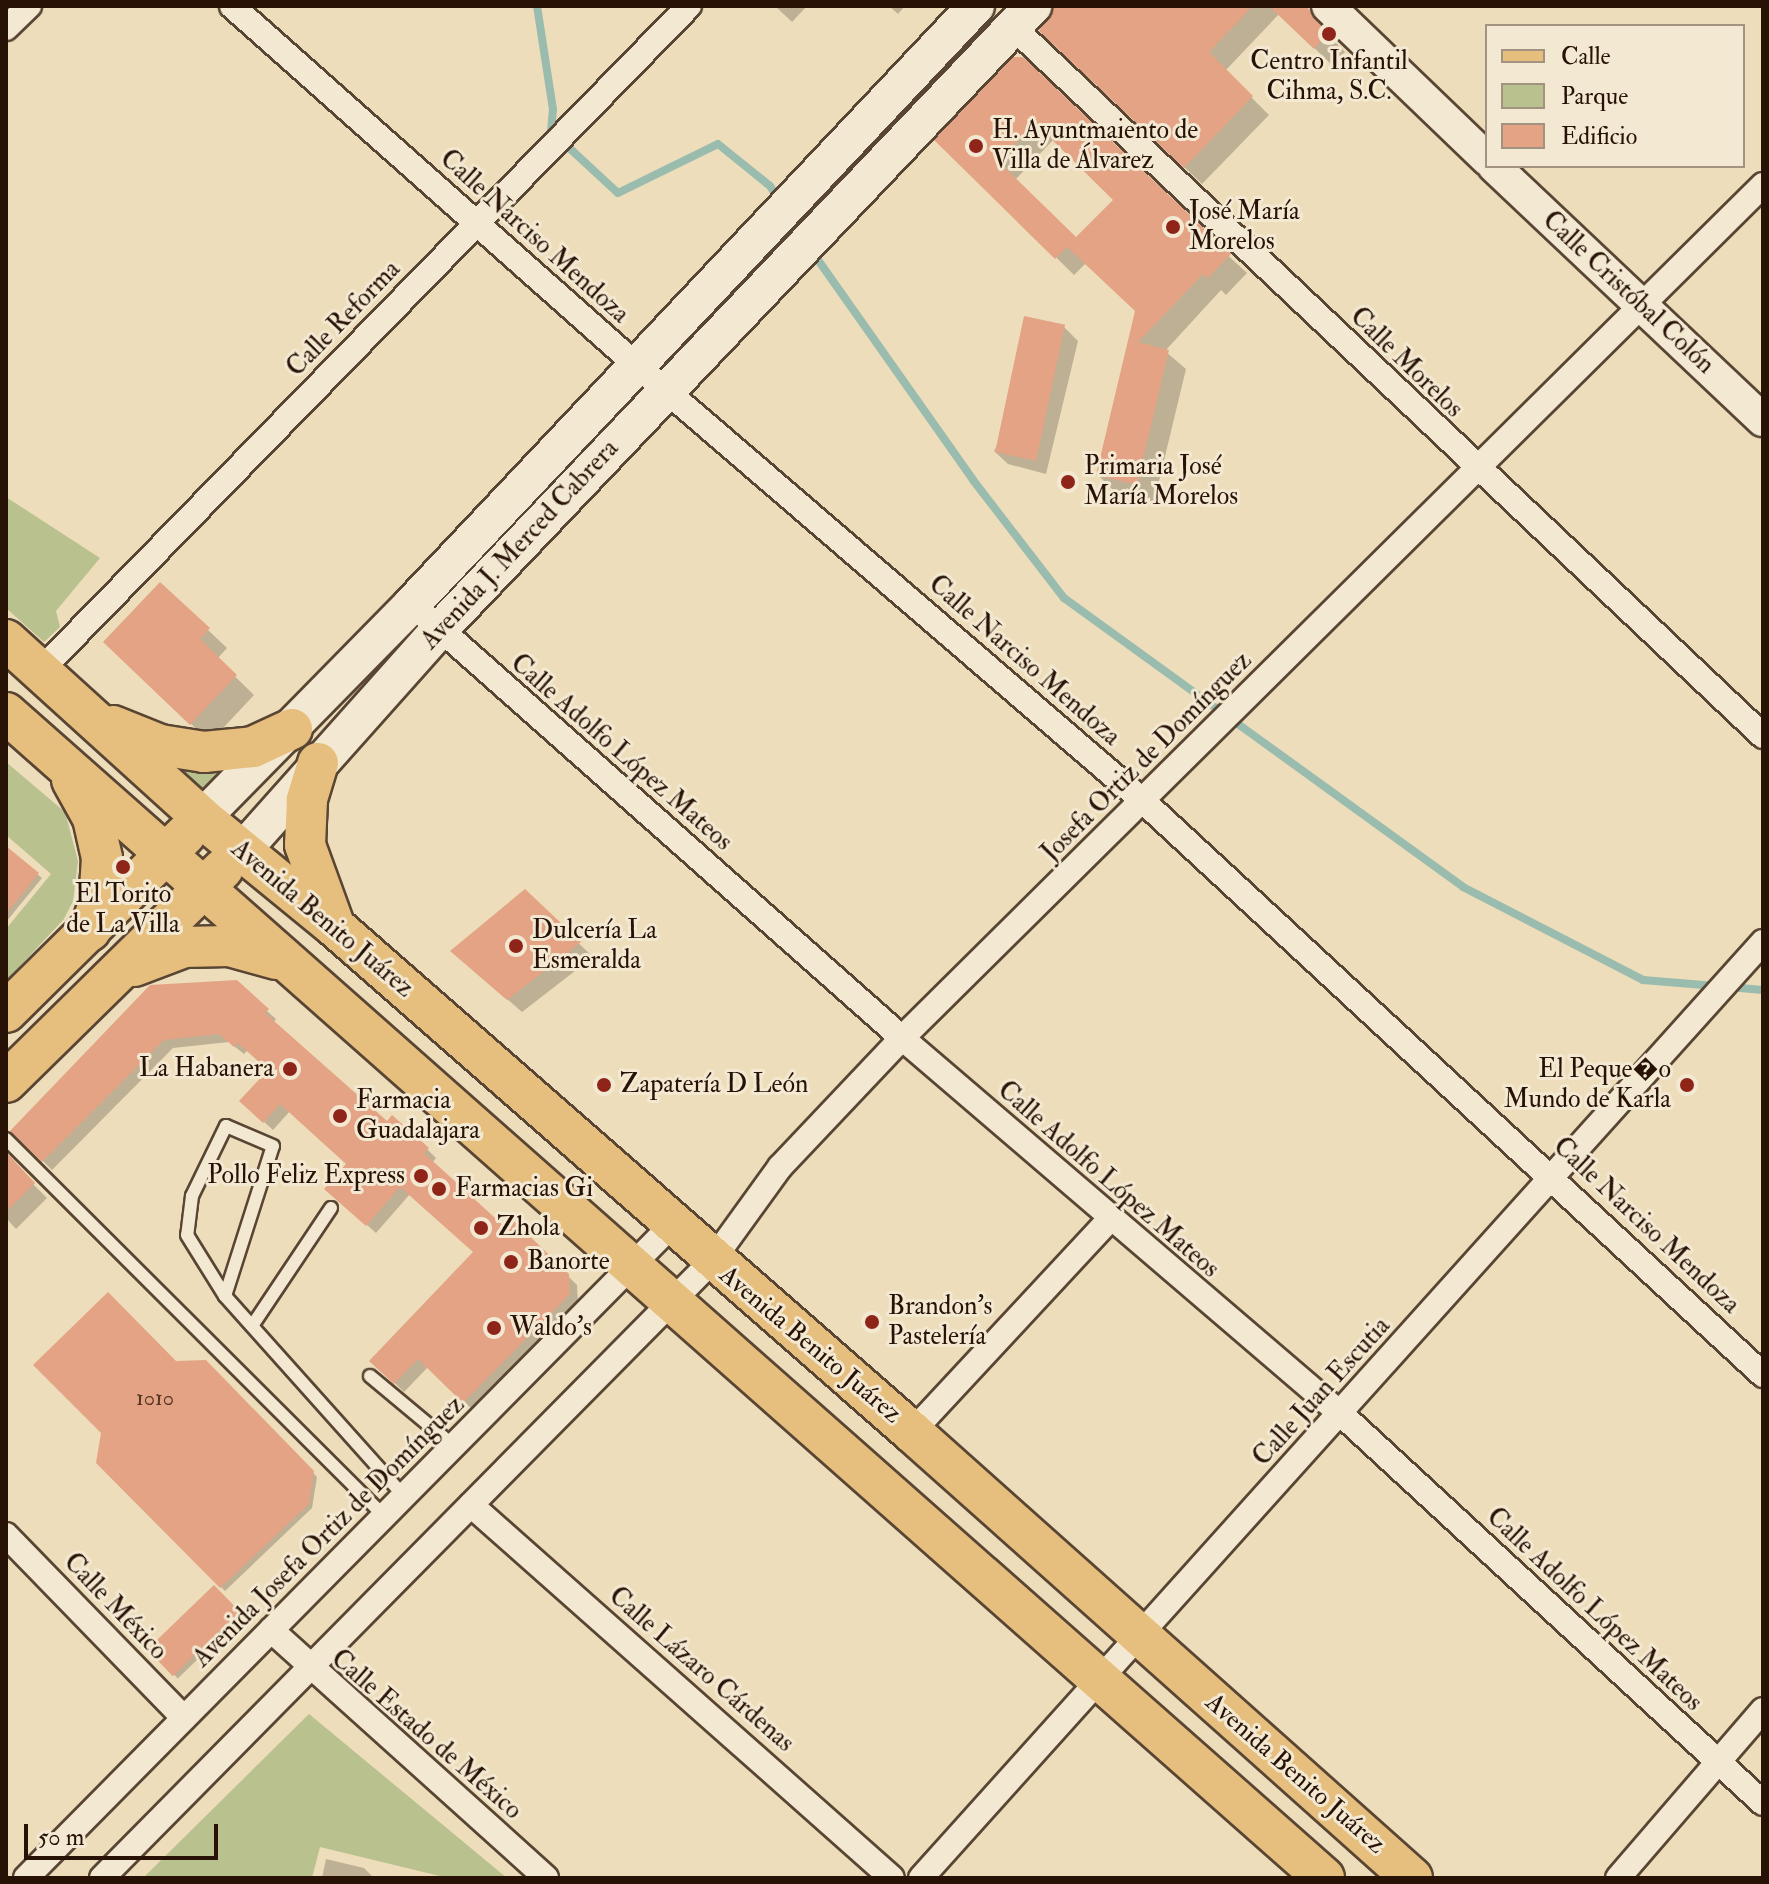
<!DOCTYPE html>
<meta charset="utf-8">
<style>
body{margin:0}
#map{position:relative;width:1769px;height:1884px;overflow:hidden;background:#edddba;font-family:"IM FELL Double Pica",serif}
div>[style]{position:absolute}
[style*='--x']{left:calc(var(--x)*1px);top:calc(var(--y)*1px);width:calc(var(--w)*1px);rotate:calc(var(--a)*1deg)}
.green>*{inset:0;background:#b9c18f}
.shadow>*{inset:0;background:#0003;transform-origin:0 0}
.stream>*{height:8px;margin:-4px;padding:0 4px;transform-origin:4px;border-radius:4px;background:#99bcaf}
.building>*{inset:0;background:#e3a384;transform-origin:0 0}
.roads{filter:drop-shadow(2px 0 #594533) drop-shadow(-2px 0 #594533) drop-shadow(0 2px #594533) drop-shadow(0 -2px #594533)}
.service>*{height:12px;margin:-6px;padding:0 6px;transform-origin:6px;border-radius:6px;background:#f3e9d2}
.minor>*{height:24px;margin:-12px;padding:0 12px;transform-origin:12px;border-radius:12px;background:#f3e9d2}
.tertiary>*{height:32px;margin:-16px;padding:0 16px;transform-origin:16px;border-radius:16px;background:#f3e9d2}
.secondary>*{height:36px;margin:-18px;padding:0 18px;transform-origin:18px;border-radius:18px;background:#f3e9d2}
.primary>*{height:40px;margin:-20px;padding:0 20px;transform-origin:20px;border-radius:20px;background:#e6be7d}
.dots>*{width:22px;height:22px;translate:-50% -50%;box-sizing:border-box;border:4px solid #f3e9d2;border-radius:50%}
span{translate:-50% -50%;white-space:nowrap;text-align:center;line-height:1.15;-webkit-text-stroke:6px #f3e9d2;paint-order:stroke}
.number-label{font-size:22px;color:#573626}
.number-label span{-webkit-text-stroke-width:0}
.poi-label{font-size:26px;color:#281206}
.left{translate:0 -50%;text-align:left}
.right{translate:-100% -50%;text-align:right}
.street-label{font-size:26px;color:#281206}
.frame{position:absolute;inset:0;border:8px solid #281206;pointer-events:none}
.legend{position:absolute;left:1485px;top:24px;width:260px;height:144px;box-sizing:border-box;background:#f3e9d2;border:2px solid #a29380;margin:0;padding:10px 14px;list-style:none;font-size:24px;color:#281206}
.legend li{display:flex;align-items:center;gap:16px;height:40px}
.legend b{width:40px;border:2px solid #a29380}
.scale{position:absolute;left:24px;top:1824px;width:194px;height:36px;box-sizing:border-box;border:4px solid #281206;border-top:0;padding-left:10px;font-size:24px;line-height:28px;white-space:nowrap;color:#281206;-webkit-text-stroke:6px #f3e9d2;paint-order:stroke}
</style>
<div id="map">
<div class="green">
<i style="clip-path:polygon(6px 497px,100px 558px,56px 611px,60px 627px,44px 642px,6px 608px)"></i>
<i style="clip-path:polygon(159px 759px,244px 762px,207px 800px)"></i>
<i style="clip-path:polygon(6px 762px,65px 812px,78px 861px,73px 901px,64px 919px,6px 981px,6px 929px,51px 874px,6px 835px)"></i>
<i style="clip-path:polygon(309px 1714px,507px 1878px,448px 1878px,320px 1847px,312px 1878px,143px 1878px)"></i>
</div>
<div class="shadow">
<i style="clip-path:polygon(775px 6px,807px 6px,792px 22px)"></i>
<i style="clip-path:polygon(889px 6px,905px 6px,898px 14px)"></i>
<i style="clip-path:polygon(1054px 6px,1299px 6px,1345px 52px,1332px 65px,1279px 14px,1225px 71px,1269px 115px,1202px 184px,1059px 48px)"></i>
<i style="clip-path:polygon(evenodd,1014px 59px,1247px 273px,1226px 295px,1221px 290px,1165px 351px,1186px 369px,1154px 502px,1116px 493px,1098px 475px,1137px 311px,1086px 263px,1074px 275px,937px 140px,1014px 59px,1054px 139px,1116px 200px,1077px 240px,1015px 180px,1054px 139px)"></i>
<i style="clip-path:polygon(1064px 327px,1078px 341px,1046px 474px,1008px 464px,994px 451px)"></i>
<i style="clip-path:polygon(208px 630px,227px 648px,217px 659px,254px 695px,210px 742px,124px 660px)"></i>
<i style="clip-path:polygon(6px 848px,42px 878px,6px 922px)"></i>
<i style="clip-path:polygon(525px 892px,593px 957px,522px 1012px,467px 964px)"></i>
<i style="clip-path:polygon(151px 987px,267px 1011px,276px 1019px,273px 1023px,387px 1124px,427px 1149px,436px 1158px,432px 1163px,506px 1231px,514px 1223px,577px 1285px,578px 1303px,473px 1410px,428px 1367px,404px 1392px,372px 1361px,476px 1252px,410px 1194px,376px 1233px,336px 1197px,349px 1164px,290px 1111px,273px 1130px,251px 1110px,270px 1070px,248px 1050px,244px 1054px,229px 1042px,173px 1048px,52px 1170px,13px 1131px)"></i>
<i style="clip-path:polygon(6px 1157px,47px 1198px,16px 1229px,6px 1218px)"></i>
<i style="clip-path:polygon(205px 1362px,317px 1477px,312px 1508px,225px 1591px,98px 1463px,175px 1363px)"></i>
<i style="left:214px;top:1588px;width:40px;height:89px;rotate:46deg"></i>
<i style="clip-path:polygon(326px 1859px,364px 1868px,374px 1878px,322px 1878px)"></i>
</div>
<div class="stream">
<i style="--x:537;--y:6;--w:104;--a:81.2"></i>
<i style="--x:553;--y:109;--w:22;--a:95"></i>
<i style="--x:551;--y:131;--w:91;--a:42.8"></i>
<i style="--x:618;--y:193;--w:111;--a:-26.1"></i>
<i style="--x:718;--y:144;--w:67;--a:38.9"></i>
<i style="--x:770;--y:186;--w:18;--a:56"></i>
<i style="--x:811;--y:250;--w:281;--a:54.8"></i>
<i style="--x:973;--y:480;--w:149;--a:52.4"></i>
<i style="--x:1064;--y:598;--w:493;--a:35.9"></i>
<i style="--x:1463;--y:887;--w:203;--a:27.3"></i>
<i style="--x:1643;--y:980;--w:73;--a:4.7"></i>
<i style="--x:1729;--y:987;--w:34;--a:5"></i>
</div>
<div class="building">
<i style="clip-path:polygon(1053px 6px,1253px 6px,1209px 52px,1253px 96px,1184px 168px,1039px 31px)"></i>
<i style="clip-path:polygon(1269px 6px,1306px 6px,1329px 33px,1314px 49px)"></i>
<i style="clip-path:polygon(evenodd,1013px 57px,1023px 57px,1231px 254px,1207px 279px,1203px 274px,1138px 342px,1169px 350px,1137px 485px,1096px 475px,1135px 311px,1067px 247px,1055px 259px,934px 140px,1013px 57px,1035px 123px,1113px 200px,1076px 237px,998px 161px,1035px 123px)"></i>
<i style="left:1024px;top:316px;width:42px;height:139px;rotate:12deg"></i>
<i style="clip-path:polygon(160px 582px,210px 628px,200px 639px,237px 675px,190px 725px,103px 642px)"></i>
<i style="clip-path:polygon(6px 846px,39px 873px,6px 914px)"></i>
<i style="clip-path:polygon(525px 889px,581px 942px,507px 1000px,450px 951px)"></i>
<i style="clip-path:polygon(237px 980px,269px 1009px,265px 1013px,387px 1121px,392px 1115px,429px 1148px,424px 1153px,506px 1228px,513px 1220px,569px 1274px,570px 1294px,463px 1403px,418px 1359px,394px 1384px,369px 1361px,473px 1252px,400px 1187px,366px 1226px,324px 1189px,346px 1164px,280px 1104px,263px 1123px,239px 1101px,268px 1070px,238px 1043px,234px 1047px,219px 1034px,164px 1040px,42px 1162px,10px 1131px,150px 985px)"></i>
<i style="clip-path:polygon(6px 1152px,35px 1183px,6px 1212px)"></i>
<i style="clip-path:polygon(108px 1292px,176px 1361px,206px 1360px,314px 1471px,309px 1504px,220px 1588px,96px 1463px,101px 1433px,33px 1365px)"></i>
<i style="left:214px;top:1585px;width:37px;height:93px;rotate:46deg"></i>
</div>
<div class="roads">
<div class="service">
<i style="--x:6;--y:1139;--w:534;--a:44.92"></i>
<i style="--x:225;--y:1296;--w:157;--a:-72.3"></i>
<i style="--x:273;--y:1146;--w:51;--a:-156.9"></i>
<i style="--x:226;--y:1126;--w:78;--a:115.9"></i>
<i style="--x:192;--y:1196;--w:39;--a:97"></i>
<i style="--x:187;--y:1235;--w:72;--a:58.1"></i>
<i style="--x:225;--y:1296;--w:268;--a:48.2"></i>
<i style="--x:252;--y:1326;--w:142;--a:-56.2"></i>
<i style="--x:370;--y:1376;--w:109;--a:39.8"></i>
</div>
<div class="minor">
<i style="--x:232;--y:6;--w:538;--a:41.61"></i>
<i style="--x:634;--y:363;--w:672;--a:40.71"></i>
<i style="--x:1143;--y:801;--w:845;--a:42.79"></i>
<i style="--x:1013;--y:27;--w:1032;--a:43.39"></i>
<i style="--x:6;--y:28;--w:32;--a:-44"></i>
<i style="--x:412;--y:604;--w:655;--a:41.53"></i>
<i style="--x:902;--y:1038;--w:577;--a:40.57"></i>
<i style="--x:1340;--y:1413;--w:575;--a:42.68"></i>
<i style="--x:40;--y:671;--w:929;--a:-45.7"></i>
<i style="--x:912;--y:1432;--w:291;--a:-47.1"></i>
<i style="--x:471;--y:1505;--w:562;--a:41.54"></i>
<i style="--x:6;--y:1535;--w:255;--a:45.8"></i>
<i style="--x:271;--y:1630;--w:370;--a:42"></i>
<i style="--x:26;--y:1878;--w:919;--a:-45.31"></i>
<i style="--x:102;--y:1878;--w:868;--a:-45.33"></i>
<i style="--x:712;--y:1261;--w:116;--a:-54.1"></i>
<i style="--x:780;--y:1167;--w:178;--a:-46.6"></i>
<i style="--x:902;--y:1038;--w:1212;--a:-44.73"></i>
<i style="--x:921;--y:1878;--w:1259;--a:-48.03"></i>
<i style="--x:1618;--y:1878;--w:222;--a:-49.2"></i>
</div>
<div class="tertiary">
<i style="--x:1328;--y:6;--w:221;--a:43.9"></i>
<i style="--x:1494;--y:166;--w:370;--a:43.4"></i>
</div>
<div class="secondary">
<i style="--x:202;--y:818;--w:300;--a:-45.5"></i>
<i style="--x:412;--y:604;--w:822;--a:-46.68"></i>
<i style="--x:242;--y:851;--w:296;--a:-48.3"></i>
<i style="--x:439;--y:630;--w:862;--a:-46.41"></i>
</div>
<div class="primary">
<i style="--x:6;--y:640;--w:265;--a:42.2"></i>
<i style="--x:202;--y:818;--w:171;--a:39.3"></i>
<i style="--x:334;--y:926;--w:768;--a:41.2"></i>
<i style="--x:912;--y:1432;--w:670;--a:41.73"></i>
<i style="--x:6;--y:713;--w:1759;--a:41.47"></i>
<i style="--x:113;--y:726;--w:51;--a:22"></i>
<i style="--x:160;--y:745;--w:45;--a:9"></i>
<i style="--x:204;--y:752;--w:49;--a:-5.8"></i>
<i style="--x:253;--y:747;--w:43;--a:-24.8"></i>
<i style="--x:318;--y:763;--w:39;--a:107"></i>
<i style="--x:307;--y:800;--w:45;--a:92.5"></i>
<i style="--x:305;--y:845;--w:82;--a:70"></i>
<i style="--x:72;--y:780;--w:43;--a:61.1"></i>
<i style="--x:93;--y:818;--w:41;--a:77.3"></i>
<i style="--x:102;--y:858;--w:45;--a:93.8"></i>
<i style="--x:99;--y:903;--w:29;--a:108"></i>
<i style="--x:134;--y:966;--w:53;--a:-20.8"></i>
<i style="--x:184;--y:947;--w:45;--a:-1.3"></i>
<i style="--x:229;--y:946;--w:49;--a:15.5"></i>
<i style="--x:6;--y:1012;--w:252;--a:-44.7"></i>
<i style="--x:6;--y:1082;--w:304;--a:-44.5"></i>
</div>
</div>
<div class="dots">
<i style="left:1329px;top:34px;background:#8f2418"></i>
<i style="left:976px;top:146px;background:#8f2418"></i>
<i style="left:1173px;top:227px;background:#8f2418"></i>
<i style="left:1068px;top:482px;background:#8f2418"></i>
<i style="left:123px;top:867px;background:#8f2418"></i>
<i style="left:516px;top:946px;background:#8f2418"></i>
<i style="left:290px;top:1069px;background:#8f2418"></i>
<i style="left:604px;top:1085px;background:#8f2418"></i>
<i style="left:1687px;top:1085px;background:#8f2418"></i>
<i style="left:340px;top:1116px;background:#8f2418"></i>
<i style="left:421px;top:1176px;background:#8f2418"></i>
<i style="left:439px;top:1189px;background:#8f2418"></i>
<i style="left:481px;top:1228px;background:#8f2418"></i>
<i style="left:511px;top:1262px;background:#8f2418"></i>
<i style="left:872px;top:1322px;background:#8f2418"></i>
<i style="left:494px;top:1328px;background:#8f2418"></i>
</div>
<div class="number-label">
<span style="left:155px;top:1399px">1010</span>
</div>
<div class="poi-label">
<span style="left:1329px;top:77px">Centro Infantil<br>Cihma, S.C.</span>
<span class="left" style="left:992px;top:146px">H. Ayuntmaiento de<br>Villa de Álvarez</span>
<span class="left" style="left:1189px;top:227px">José María<br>Morelos</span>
<span class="left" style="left:1084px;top:482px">Primaria José<br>María Morelos</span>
<span style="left:123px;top:910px">El Torito<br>de La Villa</span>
<span class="left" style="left:532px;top:946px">Dulcería La<br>Esmeralda</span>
<span class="right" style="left:274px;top:1069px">La Habanera</span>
<span class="right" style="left:1671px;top:1085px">El Peque�o<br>Mundo de Karla</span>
<span class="left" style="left:620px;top:1085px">Zapatería D León</span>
<span class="left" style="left:356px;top:1116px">Farmacia<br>Guadalajara</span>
<span class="right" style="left:405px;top:1176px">Pollo Feliz Express</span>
<span class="left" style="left:455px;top:1189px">Farmacias Gi</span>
<span class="left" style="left:497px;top:1228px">Zhola</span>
<span class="left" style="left:527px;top:1262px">Banorte</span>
<span class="left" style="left:888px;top:1322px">Brandon's<br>Pastelería</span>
<span class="left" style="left:510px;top:1328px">Waldo's</span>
</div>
<div class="street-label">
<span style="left:534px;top:237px;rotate:42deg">Calle Narciso Mendoza</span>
<span style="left:1628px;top:293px;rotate:43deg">Calle Cristóbal Colón</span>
<span style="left:344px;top:319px;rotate:-46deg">Calle Reforma</span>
<span style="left:1406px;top:363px;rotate:44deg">Calle Morelos</span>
<span style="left:520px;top:545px;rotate:-47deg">Avenida J. Merced Cabrera</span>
<span style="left:1024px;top:661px;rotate:41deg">Calle Narciso Mendoza</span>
<span style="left:621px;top:753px;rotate:41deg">Calle Adolfo López Mateos</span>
<span style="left:1147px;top:757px;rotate:-45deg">Josefa Ortiz de Domínguez</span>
<span style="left:322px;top:919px;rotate:40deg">Avenida Benito Juárez</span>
<span style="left:1108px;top:1180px;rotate:41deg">Calle Adolfo López Mateos</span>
<span style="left:1646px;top:1226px;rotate:43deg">Calle Narciso Mendoza</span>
<span style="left:810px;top:1345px;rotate:40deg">Avenida Benito Juárez</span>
<span style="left:1322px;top:1392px;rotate:-48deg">Calle Juan Escutia</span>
<span style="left:329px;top:1532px;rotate:-45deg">Avenida Josefa Ortiz de Domínguez</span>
<span style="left:115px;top:1607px;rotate:46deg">Calle México</span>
<span style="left:1594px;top:1610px;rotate:43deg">Calle Adolfo López Mateos</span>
<span style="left:701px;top:1670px;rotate:41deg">Calle Lázaro Cárdenas</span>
<span style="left:426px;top:1735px;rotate:41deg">Calle Estado de México</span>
<span style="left:1295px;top:1774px;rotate:41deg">Avenida Benito Juárez</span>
</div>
<div class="frame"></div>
<ul class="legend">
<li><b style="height:10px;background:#e6be7d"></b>Calle</li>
<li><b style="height:22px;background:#b9c18f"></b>Parque</li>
<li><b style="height:22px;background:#e3a384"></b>Edificio</li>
</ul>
<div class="scale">50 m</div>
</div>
